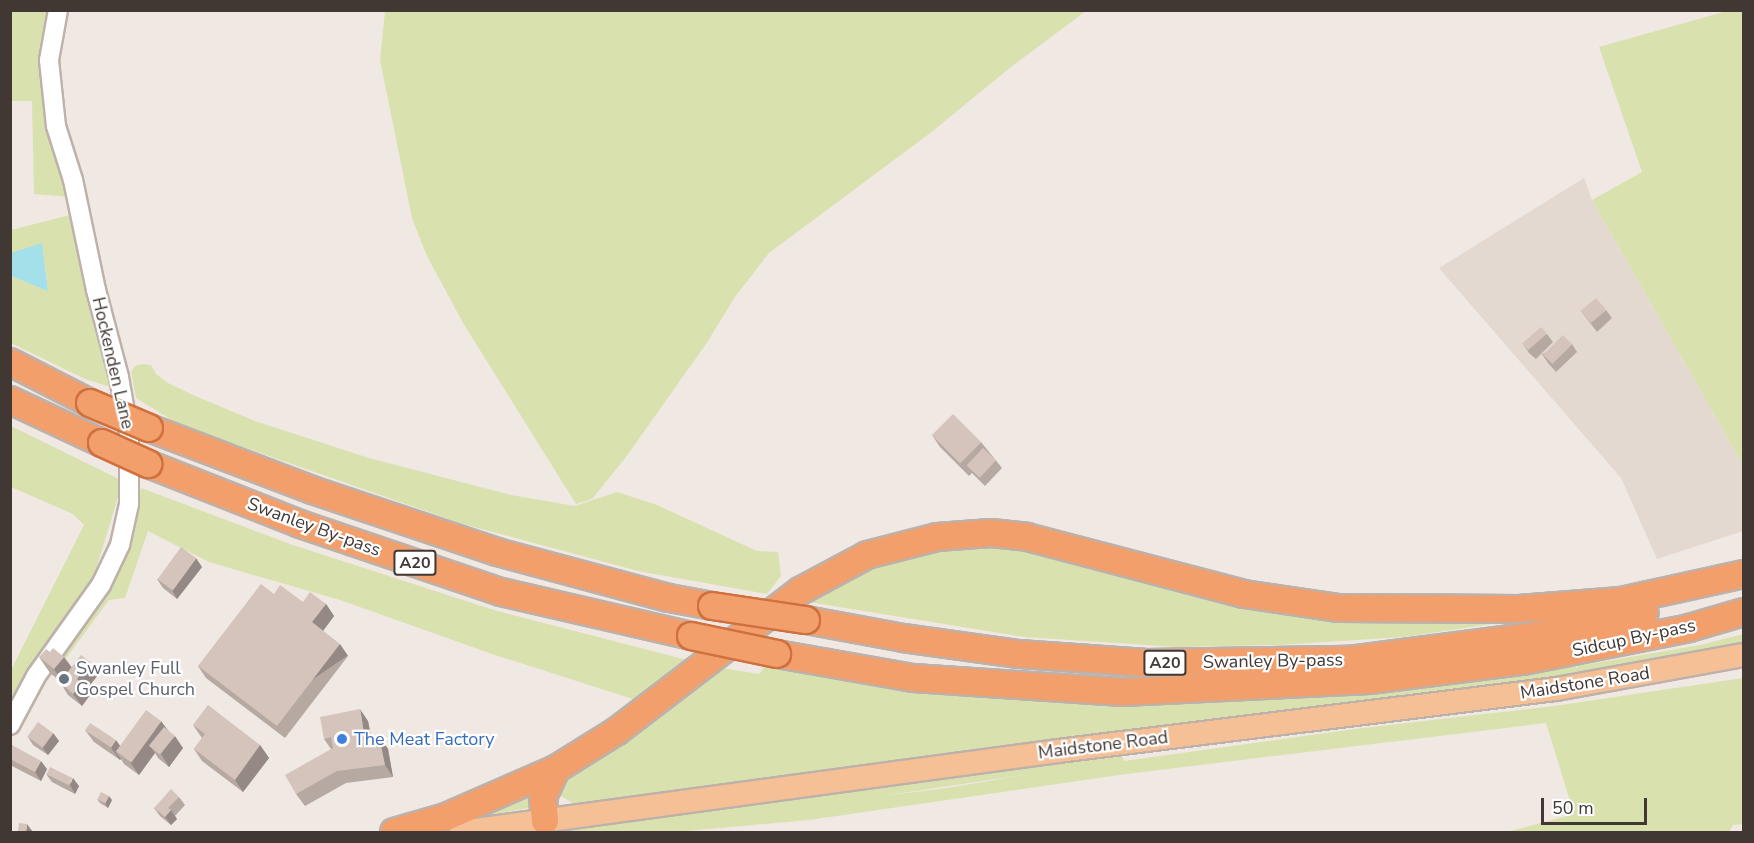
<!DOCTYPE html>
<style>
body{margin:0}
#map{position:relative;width:1754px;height:843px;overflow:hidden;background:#f0e8e3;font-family:"Nunito Sans",sans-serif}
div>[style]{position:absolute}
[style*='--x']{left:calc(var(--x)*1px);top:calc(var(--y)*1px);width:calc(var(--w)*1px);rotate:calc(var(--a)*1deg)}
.residential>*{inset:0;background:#e3d9d1}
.green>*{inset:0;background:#d9e2ae}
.water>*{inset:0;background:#a3e0e9}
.roads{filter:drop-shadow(2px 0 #bdb1aa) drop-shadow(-2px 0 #bdb1aa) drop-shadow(0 2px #bdb1aa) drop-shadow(0 -2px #bdb1aa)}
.minor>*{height:18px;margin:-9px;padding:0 9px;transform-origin:9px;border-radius:9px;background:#fff}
.major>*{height:22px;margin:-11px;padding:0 11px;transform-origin:11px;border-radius:11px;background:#f6c096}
.highway>*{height:26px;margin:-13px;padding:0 13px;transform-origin:13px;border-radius:13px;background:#f29f6c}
.bridges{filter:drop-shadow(2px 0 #d0703d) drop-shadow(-2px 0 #d0703d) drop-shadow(0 2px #d0703d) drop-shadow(0 -2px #d0703d)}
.highway-bridge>*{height:26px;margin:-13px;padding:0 13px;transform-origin:13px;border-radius:13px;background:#f29f6c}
.wall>*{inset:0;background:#b6a9a2}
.shaded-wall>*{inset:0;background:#948984;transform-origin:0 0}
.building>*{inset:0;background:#d4c4bc;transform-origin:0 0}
.dots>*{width:16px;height:16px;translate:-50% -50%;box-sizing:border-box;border:3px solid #fff;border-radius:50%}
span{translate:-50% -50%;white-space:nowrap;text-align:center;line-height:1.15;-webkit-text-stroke:4.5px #fff;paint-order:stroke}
.shield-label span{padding:2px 4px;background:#fff;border:2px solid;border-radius:4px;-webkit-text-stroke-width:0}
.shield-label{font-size:16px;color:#413834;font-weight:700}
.street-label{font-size:18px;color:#413834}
.worship-label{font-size:18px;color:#5b616d}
.left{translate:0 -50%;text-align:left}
.shop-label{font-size:18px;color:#366cbe}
.frame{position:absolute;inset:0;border:12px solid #413834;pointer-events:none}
.scale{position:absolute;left:1541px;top:798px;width:106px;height:27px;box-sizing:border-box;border:3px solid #413834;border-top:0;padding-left:8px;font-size:18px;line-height:21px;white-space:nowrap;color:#413834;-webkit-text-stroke:4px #fff;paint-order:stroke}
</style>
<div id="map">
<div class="residential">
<i style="clip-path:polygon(1584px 178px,1592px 200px,1743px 465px,1743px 531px,1657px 559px,1621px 478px,1439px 268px)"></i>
</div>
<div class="green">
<i style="clip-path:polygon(11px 11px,52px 11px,70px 197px,34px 194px,32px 101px,11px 101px)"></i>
<i style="clip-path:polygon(385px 11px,385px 10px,1086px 11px,1011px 67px,929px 134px,769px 253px,735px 297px,706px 344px,626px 457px,592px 499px,576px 504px,463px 323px,426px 254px,412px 218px,380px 60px)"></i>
<i style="clip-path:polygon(1727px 11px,1744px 11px,1743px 465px,1592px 200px,1642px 172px,1599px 47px)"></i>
<i style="clip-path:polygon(70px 215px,85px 293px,110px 387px,85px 379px,11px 343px,10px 276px,48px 290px,42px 244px,11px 253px,11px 230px)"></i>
<i style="clip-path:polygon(142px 364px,151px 365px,156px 374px,168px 383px,193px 395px,255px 421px,369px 458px,511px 495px,575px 506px,617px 492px,657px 505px,757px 551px,778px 552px,781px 576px,767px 594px,638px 571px,463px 524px,178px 424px,136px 398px,131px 372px,135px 366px)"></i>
<i style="clip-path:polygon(11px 426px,123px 481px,93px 579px,70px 615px,32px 666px,11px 709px,11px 670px,84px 525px,73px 514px,11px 487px)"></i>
<i style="clip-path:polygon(141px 488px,293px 545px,497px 611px,695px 662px,642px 702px,492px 654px,340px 600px,209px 562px,148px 531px,125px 598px,109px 600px,64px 661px,58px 657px,126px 545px)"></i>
<i style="clip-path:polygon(1009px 544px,1151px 578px,1526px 619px,1404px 637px,1278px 645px,1178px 647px,1024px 637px,802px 601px,877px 563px,942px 547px)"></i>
<i style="clip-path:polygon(1743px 634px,1743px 643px,1556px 679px,1058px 739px,576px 805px,558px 794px,562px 777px,715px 667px,759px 674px,765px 666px,914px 693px,1121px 706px,1337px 694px,1575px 663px,1577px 669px,1578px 666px,1700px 645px)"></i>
<i style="clip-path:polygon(evenodd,1743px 678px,1743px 824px,1733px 825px,1729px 832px,1507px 832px,1574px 814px,1546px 723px,1126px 774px,809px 820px,675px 832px,523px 832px,1121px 752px,1124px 761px,1355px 729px,1554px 706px,1743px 678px,1030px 774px,947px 788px,882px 796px,1030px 774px)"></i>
<i style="clip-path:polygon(534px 782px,539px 806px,457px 821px)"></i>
</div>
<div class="water">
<i style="clip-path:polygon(42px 243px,48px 291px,11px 276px,11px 253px)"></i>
</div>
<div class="roads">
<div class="minor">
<i style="--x:10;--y:725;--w:55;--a:-62"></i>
<i style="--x:36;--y:676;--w:112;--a:-54.5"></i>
<i style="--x:101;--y:585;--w:44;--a:-64.6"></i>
<i style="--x:120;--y:545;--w:42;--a:-77.6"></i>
<i style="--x:129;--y:504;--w:70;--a:-90"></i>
<i style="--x:129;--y:434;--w:58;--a:-100"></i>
<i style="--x:119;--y:377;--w:90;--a:-104.8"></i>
<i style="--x:96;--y:290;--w:112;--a:-101.8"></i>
<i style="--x:73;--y:180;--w:57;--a:-107.5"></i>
<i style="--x:56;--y:126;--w:66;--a:-96.1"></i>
<i style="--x:49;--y:60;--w:51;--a:-79.8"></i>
</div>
<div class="major">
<i style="--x:461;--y:832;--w:602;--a:-7.73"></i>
<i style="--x:1058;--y:751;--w:502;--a:-7.1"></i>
<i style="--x:1556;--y:689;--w:191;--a:-10.3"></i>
</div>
<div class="highway">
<i style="--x:10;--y:362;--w:90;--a:27.1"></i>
<i style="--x:10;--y:400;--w:102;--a:25.1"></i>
<i style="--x:149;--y:428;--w:174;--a:20.8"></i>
<i style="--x:312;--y:490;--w:195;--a:18.5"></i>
<i style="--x:497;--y:552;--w:178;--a:15"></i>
<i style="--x:669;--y:598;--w:44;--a:10.5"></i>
<i style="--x:148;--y:464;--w:163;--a:21.5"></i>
<i style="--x:300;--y:524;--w:212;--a:18.7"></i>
<i style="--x:501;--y:592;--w:195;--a:13"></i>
<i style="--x:806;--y:620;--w:99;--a:10.5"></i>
<i style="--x:903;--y:638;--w:117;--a:7.9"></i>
<i style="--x:1019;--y:654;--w:128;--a:4"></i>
<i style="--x:1147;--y:663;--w:202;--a:-0.9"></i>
<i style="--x:1349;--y:660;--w:179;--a:-7.4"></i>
<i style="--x:1527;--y:637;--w:120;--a:-11.5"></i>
<i style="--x:777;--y:654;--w:138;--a:10"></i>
<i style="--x:913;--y:678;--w:210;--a:3.8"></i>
<i style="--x:1123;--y:692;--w:247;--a:-2.8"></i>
<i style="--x:1370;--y:680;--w:154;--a:-7.1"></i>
<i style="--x:1523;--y:661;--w:169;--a:-11.2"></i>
<i style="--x:1689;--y:628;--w:57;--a:-16.2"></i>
<i style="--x:545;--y:821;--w:24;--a:-95"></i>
<i style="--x:543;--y:797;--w:31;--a:-65"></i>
<i style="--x:394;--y:832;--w:54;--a:-16.1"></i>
<i style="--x:446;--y:817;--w:120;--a:-23.6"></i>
<i style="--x:556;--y:769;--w:72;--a:-31.9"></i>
<i style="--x:617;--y:731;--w:230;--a:-37.4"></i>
<i style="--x:800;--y:591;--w:76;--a:-28.2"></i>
<i style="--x:867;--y:555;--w:72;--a:-14.4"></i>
<i style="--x:937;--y:537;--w:54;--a:-4.2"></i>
<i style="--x:991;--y:533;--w:36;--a:6"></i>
<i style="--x:1027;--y:537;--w:224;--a:14.7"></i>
<i style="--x:1244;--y:594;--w:96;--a:8.4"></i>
<i style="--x:1339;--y:608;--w:180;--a:0.3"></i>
<i style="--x:1519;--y:609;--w:102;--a:-4.5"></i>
<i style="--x:1621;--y:601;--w:126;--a:-12.4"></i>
</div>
</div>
<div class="bridges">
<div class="highway-bridge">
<i style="--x:90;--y:403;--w:64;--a:23"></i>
<i style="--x:102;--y:443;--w:51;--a:24.5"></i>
<i style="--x:712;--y:606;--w:95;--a:8.5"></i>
<i style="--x:691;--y:636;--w:88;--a:11.8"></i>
</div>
</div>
<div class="wall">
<i style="clip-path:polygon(1606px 310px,1612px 318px,1597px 332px,1581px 311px)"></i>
<i style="clip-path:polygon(1547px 334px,1553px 342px,1536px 359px,1529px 353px,1523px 344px)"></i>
<i style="clip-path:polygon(1572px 344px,1577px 352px,1556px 372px,1548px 363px,1542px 354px)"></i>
<i style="clip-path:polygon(932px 435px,981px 442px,1002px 468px,985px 486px,972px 473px,969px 476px,940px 447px)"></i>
<i style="clip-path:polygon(202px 567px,177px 599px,163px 588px,157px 579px)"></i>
<i style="clip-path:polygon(274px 594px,303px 602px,326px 604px,334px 616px,323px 631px,348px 656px,285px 738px,206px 678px,198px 666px)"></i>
<i style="clip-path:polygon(39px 657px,98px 675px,86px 690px,90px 695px,82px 706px,68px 695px,60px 682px,60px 681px,50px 673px)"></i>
<i style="clip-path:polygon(368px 721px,371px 738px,379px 736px,388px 749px,393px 777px,346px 783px,305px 806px,296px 794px,331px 749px,324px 739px)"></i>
<i style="clip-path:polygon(193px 725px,260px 745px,269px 758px,243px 792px,202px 761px,194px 749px,202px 738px)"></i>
<i style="clip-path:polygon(85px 730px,120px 746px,168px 731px,183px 748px,169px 767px,158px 758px,155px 753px,139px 775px,124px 764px,121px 759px,120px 760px,94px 742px)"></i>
<i style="clip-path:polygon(53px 733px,59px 741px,48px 755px,33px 745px,28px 737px)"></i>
<i style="clip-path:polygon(10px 744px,47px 769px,41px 781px,10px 765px)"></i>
<i style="clip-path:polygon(46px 774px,79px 786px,75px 794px,52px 782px)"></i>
<i style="clip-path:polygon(179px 797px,185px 805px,175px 816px,177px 819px,171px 825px,160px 816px,154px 808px)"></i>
<i style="clip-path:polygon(97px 799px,112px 800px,108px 808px,100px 803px)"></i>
</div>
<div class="shaded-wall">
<i style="clip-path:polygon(196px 558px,202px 567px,177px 599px,172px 590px)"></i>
<i style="clip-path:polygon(326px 604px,334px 616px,320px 635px,312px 622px)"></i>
<i style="left:340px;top:644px;width:14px;height:103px;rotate:56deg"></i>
<i style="clip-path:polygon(64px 657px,76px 673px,65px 686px,54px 669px)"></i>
<i style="clip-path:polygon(90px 662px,98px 675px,86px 690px,90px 695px,82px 706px,73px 694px,77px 679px)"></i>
<i style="clip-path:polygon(360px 709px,368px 721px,374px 751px,365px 739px)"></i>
<i style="clip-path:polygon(161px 721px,170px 733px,150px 746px,155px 753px,139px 775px,130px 762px)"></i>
<i style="clip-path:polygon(53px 733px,59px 741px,48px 755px,42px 747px)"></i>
<i style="clip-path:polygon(175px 736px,183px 748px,169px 767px,161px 754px)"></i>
<i style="clip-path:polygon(379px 736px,388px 749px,393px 777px,385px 765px)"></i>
<i style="clip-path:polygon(116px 740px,125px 753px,115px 751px,121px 759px,120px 760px,111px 748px)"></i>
<i style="clip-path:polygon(260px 745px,269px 758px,243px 792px,235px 780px)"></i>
<i style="clip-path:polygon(41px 761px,47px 769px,41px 781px,35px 772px)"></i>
<i style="clip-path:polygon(73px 778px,79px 786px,75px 794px,70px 785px)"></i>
<i style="clip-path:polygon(109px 796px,112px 800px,108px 808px,105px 803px)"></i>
<i style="clip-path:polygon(171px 810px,177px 819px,171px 825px,165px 817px)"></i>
<i style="clip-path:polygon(27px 824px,33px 832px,26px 832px)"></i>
</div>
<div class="building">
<i style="left:1596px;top:298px;width:16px;height:20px;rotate:50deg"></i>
<i style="left:1541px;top:327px;width:9px;height:25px;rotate:49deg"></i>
<i style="left:1563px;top:335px;width:13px;height:28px;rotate:45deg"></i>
<i style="left:953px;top:414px;width:40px;height:30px;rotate:45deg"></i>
<i style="left:983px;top:448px;width:18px;height:24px;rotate:43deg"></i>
<i style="left:181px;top:547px;width:19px;height:40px;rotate:36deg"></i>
<i style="clip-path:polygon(261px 584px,274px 594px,280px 585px,303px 602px,310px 592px,326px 604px,312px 622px,340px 644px,277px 726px,198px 666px)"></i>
<i style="clip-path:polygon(53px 648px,64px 657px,54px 669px,39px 657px,46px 649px,50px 652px)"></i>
<i style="clip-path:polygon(81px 655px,90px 662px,77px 679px,82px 683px,73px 694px,60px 682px)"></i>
<i style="clip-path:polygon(208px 705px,260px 745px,235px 780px,194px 749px,205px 734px,193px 725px)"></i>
<i style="clip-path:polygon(360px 709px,365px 739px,379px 736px,385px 765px,337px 771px,296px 794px,285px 775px,333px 748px,331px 737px,324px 739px,320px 717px)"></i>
<i style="left:146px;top:710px;width:19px;height:51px;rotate:36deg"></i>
<i style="left:38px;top:722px;width:19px;height:18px;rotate:36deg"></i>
<i style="left:90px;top:723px;width:31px;height:9px;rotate:33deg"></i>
<i style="left:164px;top:727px;width:14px;height:24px;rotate:39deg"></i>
<i style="clip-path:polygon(10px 744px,41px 761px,35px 772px,10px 759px)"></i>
<i style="left:50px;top:767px;width:25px;height:8px;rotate:26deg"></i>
<i style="clip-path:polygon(171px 789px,179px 797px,168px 808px,171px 810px,165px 817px,154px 808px)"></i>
<i style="left:101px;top:792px;width:9px;height:8px;rotate:27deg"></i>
<i style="left:19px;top:823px;width:8px;height:9px;rotate:7deg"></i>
</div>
<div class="dots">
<i style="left:64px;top:679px;background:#6b7280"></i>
<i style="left:342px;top:739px;background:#3f7fe0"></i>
</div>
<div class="shield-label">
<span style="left:415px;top:563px">A20</span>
<span style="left:1165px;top:663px">A20</span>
</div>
<div class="street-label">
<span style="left:113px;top:363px;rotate:77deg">Hockenden Lane</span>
<span style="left:314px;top:527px;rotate:20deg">Swanley By-pass</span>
<span style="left:1634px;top:638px;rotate:-12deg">Sidcup By-pass</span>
<span style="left:1273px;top:661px;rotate:-1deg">Swanley By-pass</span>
<span style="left:1585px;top:683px;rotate:-9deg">Maidstone Road</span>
<span style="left:1103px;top:745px;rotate:-7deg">Maidstone Road</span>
</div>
<div class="worship-label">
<span class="left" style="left:76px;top:679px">Swanley Full<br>Gospel Church</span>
</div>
<div class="shop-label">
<span class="left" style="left:354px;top:739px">The Meat Factory</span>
</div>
<div class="frame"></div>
<div class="scale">50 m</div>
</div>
